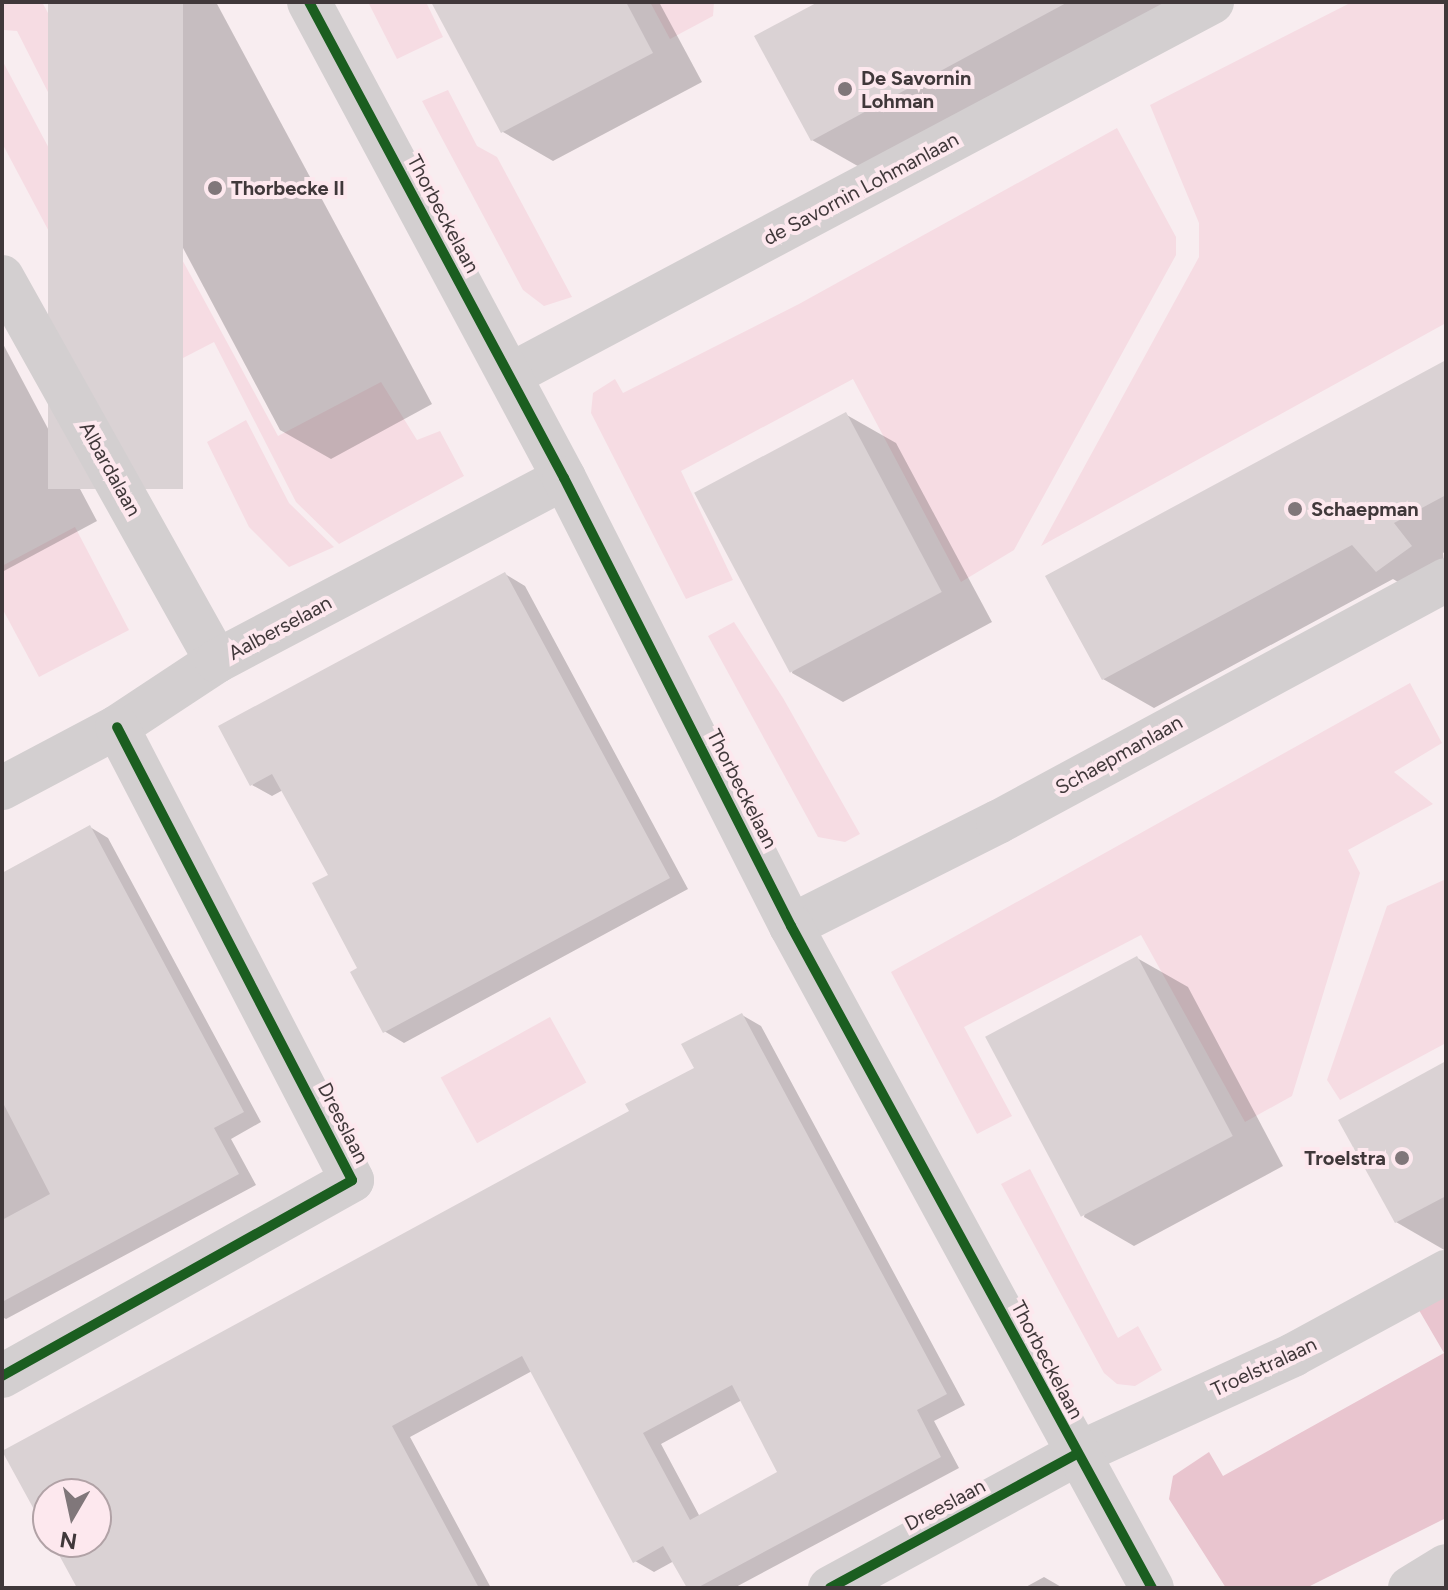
<!DOCTYPE html>
<style>
body{margin:0}
#map{position:relative;width:1448px;height:1590px;overflow:hidden;background:#f8edf0;font-family:Figtree,sans-serif}
div>[style]{position:absolute}
[style*='--x']{left:calc(var(--x)*1px);top:calc(var(--y)*1px);width:calc(var(--w)*1px);rotate:calc(var(--a)*1deg)}
.green>*{inset:0;background:#f6dce3;transform-origin:0 0}
.forest>*{inset:0;background:#e9c5cf}
.shadow>*{inset:0;background:#0003}
.building>*{inset:0;background:#dad2d4;transform-origin:0 0}
.minor>*{height:44px;margin:-22px;padding:0 22px;transform-origin:22px;border-radius:22px;background:#d3cfd0}
.tertiary>*{height:44px;margin:-22px;padding:0 22px;transform-origin:22px;border-radius:22px;background:#d3cfd0}
.cycleway>*{height:10px;margin:-5px;padding:0 5px;transform-origin:5px;border-radius:5px;background:#1b5e20}
.dots>*{width:22px;height:22px;translate:-50% -50%;box-sizing:border-box;border:4px solid #fde8ee;border-radius:50%}
span{translate:-50% -50%;white-space:nowrap;text-align:center;line-height:1.15;-webkit-text-stroke:8px #fde8ee;paint-order:stroke}
.poi-label{font-size:20px;color:#40383a;font-weight:700}
.left{translate:0 -50%;text-align:left}
.right{translate:-100% -50%;text-align:right}
.street-label{font-size:20px;color:#40383a}
.frame{position:absolute;inset:0;border:4px solid #40383a;pointer-events:none}
.north{position:absolute;left:32px;top:1478px;width:80px;height:80px;box-sizing:border-box;background:#fde8ee;border:2px solid #b1a2a6;border-radius:50%;rotate:189deg;font-size:22px;font-weight:700;line-height:32px;text-align:center;color:#40383a}
.north::after{content:'';display:block;margin:auto;width:28px;height:36px;background:#80777a;clip-path:polygon(50% 0,100% 100%,50% 72%,0 100%)}
</style>
<div id="map">
<div class="green">
<i style="clip-path:polygon(2px 2px,42px 2px,278px 436px,381px 382px,417px 440px,440px 431px,464px 476px,339px 544px,296px 502px,214px 342px,183px 358px,17px 31px,4px 30px,2px 34px)"></i>
<i style="clip-path:polygon(368px 2px,426px 2px,443px 37px,397px 59px)"></i>
<i style="clip-path:polygon(650px 2px,714px 2px,713px 16px,670px 39px)"></i>
<i style="clip-path:polygon(1352px 2px,1446px 2px,1446px 323px,1041px 546px,1199px 257px,1199px 223px,1150px 105px)"></i>
<i style="left:2px;top:60px;width:345px;height:39px;rotate:62deg"></i>
<i style="clip-path:polygon(448px 90px,477px 146px,497px 157px,572px 297px,544px 306px,523px 290px,422px 101px)"></i>
<i style="clip-path:polygon(1117px 128px,1176px 237px,1176px 255px,1014px 550px,961px 582px,853px 379px,681px 471px,733px 580px,686px 599px,591px 413px,593px 393px,615px 379px,623px 393px,799px 304px)"></i>
<i style="clip-path:polygon(246px 420px,289px 503px,334px 547px,289px 567px,249px 527px,207px 442px)"></i>
<i style="clip-path:polygon(75px 527px,129px 630px,39px 677px,2px 608px,2px 566px)"></i>
<i style="clip-path:polygon(734px 622px,783px 698px,860px 834px,845px 842px,818px 837px,708px 636px)"></i>
<i style="clip-path:polygon(1410px 683px,1442px 743px,1394px 772px,1433px 804px,1348px 850px,1360px 873px,1292px 1096px,1245px 1122px,1141px 935px,964px 1027px,1012px 1116px,977px 1134px,891px 972px)"></i>
<i style="clip-path:polygon(1446px 879px,1446px 1043px,1340px 1100px,1327px 1080px,1387px 906px)"></i>
<i style="left:550px;top:1017px;width:75px;height:125px;rotate:61deg"></i>
<i style="clip-path:polygon(1030px 1169px,1118px 1338px,1138px 1326px,1162px 1370px,1135px 1386px,1117px 1384px,1104px 1373px,1001px 1184px)"></i>
</div>
<div class="forest">
<i style="clip-path:polygon(1446px 1289px,1446px 1518px,1306px 1588px,1226px 1588px,1169px 1499px,1173px 1476px,1209px 1452px,1223px 1476px,1444px 1353px,1416px 1305px)"></i>
</div>
<div class="shadow">
<i style="clip-path:polygon(52px 2px,216px 2px,432px 404px,331px 459px,280px 430px)"></i>
<i style="clip-path:polygon(433px 2px,659px 2px,702px 82px,553px 161px,503px 132px)"></i>
<i style="clip-path:polygon(822px 2px,1172px 2px,863px 169px,812px 140px)"></i>
<i style="clip-path:polygon(2px 342px,97px 521px,2px 572px)"></i>
<i style="clip-path:polygon(1446px 362px,1446px 551px,1443px 553px,1446px 587px,1428px 600px,1393px 579px,1154px 708px,1103px 679px)"></i>
<i style="clip-path:polygon(845px 414px,896px 443px,992px 622px,843px 702px,792px 673px)"></i>
<i style="clip-path:polygon(505px 574px,525px 586px,688px 889px,404px 1043px,384px 1031px,360px 969px,331px 875px,283px 790px,272px 796px,252px 785px)"></i>
<i style="clip-path:polygon(90px 827px,108px 838px,261px 1122px,231px 1139px,256px 1185px,6px 1319px,2px 1317px,2px 905px)"></i>
<i style="clip-path:polygon(1137px 958px,1188px 987px,1283px 1166px,1134px 1246px,1084px 1217px)"></i>
<i style="clip-path:polygon(evenodd,742px 1015px,761px 1026px,965px 1405px,934px 1421px,959px 1468px,734px 1588px,689px 1588px,674px 1561px,654px 1572px,635px 1561px,532px 1371px,410px 1437px,491px 1588px,78px 1588px,53px 1542px,96px 1542px,96px 1494px,48px 1494px,48px 1533px,4px 1452px,631px 1112px,697px 1068px,742px 1015px,742px 1400px,780px 1473px,700px 1517px,661px 1444px,742px 1400px)"></i>
<i style="clip-path:polygon(1446px 1063px,1446px 1251px,1396px 1222px)"></i>
<i style="clip-path:polygon(1044px 1577px,1063px 1588px,1024px 1588px)"></i>
</div>
<div class="building">
<i style="left:48px;top:2px;width:135px;height:487px"></i>
<i style="clip-path:polygon(431px 2px,626px 2px,653px 53px,501px 133px)"></i>
<i style="clip-path:polygon(818px 2px,1068px 2px,811px 141px,754px 36px)"></i>
<i style="clip-path:polygon(1446px 360px,1446px 495px,1394px 523px,1412px 546px,1376px 572px,1352px 545px,1102px 680px,1045px 576px)"></i>
<i style="left:846px;top:412px;width:204px;height:172px;rotate:62deg"></i>
<i style="clip-path:polygon(505px 572px,670px 878px,383px 1033px,350px 972px,357px 968px,312px 883px,328px 875px,272px 774px,250px 786px,218px 726px)"></i>
<i style="clip-path:polygon(90px 825px,244px 1112px,214px 1128px,239px 1174px,2px 1302px,2px 1220px,50px 1194px,2px 1101px,2px 873px)"></i>
<i style="left:1137px;top:956px;width:204px;height:172px;rotate:62deg"></i>
<i style="clip-path:polygon(evenodd,742px 1013px,947px 1394px,917px 1410px,941px 1457px,697px 1588px,687px 1588px,663px 1546px,633px 1563px,522px 1356px,392px 1426px,479px 1588px,77px 1588px,52px 1542px,96px 1542px,96px 1494px,48px 1494px,48px 1535px,2px 1451px,629px 1111px,625px 1104px,694px 1068px,681px 1044px,742px 1013px,732px 1385px,777px 1472px,690px 1520px,643px 1433px,732px 1385px)"></i>
<i style="clip-path:polygon(1446px 1061px,1446px 1196px,1395px 1223px,1338px 1120px)"></i>
</div>
<div class="minor">
<i style="--x:2;--y:277;--w:440;--a:60.8"></i>
<i style="--x:510;--y:375;--w:795;--a:-27.98"></i>
<i style="--x:2;--y:788;--w:130;--a:-27.9"></i>
<i style="--x:117;--y:727;--w:120;--a:-33.4"></i>
<i style="--x:217;--y:661;--w:392;--a:-27.8"></i>
<i style="--x:791;--y:926;--w:232;--a:-26.7"></i>
<i style="--x:998;--y:822;--w:509;--a:-28.38"></i>
<i style="--x:2;--y:1376;--w:401;--a:-29.2"></i>
<i style="--x:352;--y:1180;--w:510;--a:-117.42"></i>
<i style="--x:830;--y:1588;--w:281;--a:-28.5"></i>
<i style="--x:1077;--y:1454;--w:238;--a:-24.6"></i>
<i style="--x:1293;--y:1355;--w:174;--a:-28.5"></i>
</div>
<div class="tertiary">
<i style="--x:309;--y:2;--w:540;--a:61.82"></i>
<i style="--x:564;--y:478;--w:502;--a:63.13"></i>
<i style="--x:791;--y:926;--w:754;--a:61.4"></i>
<i style="--x:1410;--y:1588;--w:42;--a:-31.4"></i>
</div>
<div class="cycleway">
<i style="--x:309;--y:2;--w:540;--a:61.82"></i>
<i style="--x:564;--y:478;--w:502;--a:63.13"></i>
<i style="--x:791;--y:926;--w:754;--a:61.4"></i>
<i style="--x:2;--y:1376;--w:401;--a:-29.2"></i>
<i style="--x:352;--y:1180;--w:510;--a:-117.42"></i>
<i style="--x:830;--y:1588;--w:281;--a:-28.5"></i>
</div>
<div class="dots">
<i style="left:845px;top:89px;background:#80777a"></i>
<i style="left:215px;top:188px;background:#80777a"></i>
<i style="left:1295px;top:509px;background:#80777a"></i>
<i style="left:1402px;top:1158px;background:#80777a"></i>
</div>
<div class="poi-label">
<span class="left" style="left:861px;top:90px">De Savornin<br>Lohman</span>
<span class="left" style="left:231px;top:188px">Thorbecke II</span>
<span class="left" style="left:1311px;top:509px">Schaepman</span>
<span class="right" style="left:1386px;top:1158px">Troelstra</span>
</div>
<div class="street-label">
<span style="left:861px;top:189px;rotate:-28deg">de Savornin Lohmanlaan</span>
<span style="left:443px;top:214px;rotate:62deg">Thorbeckelaan</span>
<span style="left:110px;top:469px;rotate:61deg">Albardalaan</span>
<span style="left:280px;top:628px;rotate:-28deg">Aalberselaan</span>
<span style="left:1119px;top:755px;rotate:-29deg">Schaepmanlaan</span>
<span style="left:742px;top:789px;rotate:63deg">Thorbeckelaan</span>
<span style="left:343px;top:1123px;rotate:63deg">Dreeslaan</span>
<span style="left:1047px;top:1360px;rotate:62deg">Thorbeckelaan</span>
<span style="left:1264px;top:1367px;rotate:-25deg">Troelstralaan</span>
<span style="left:945px;top:1505px;rotate:-28deg">Dreeslaan</span>
</div>
<div class="frame"></div>
<div class="north">N</div>
</div>
